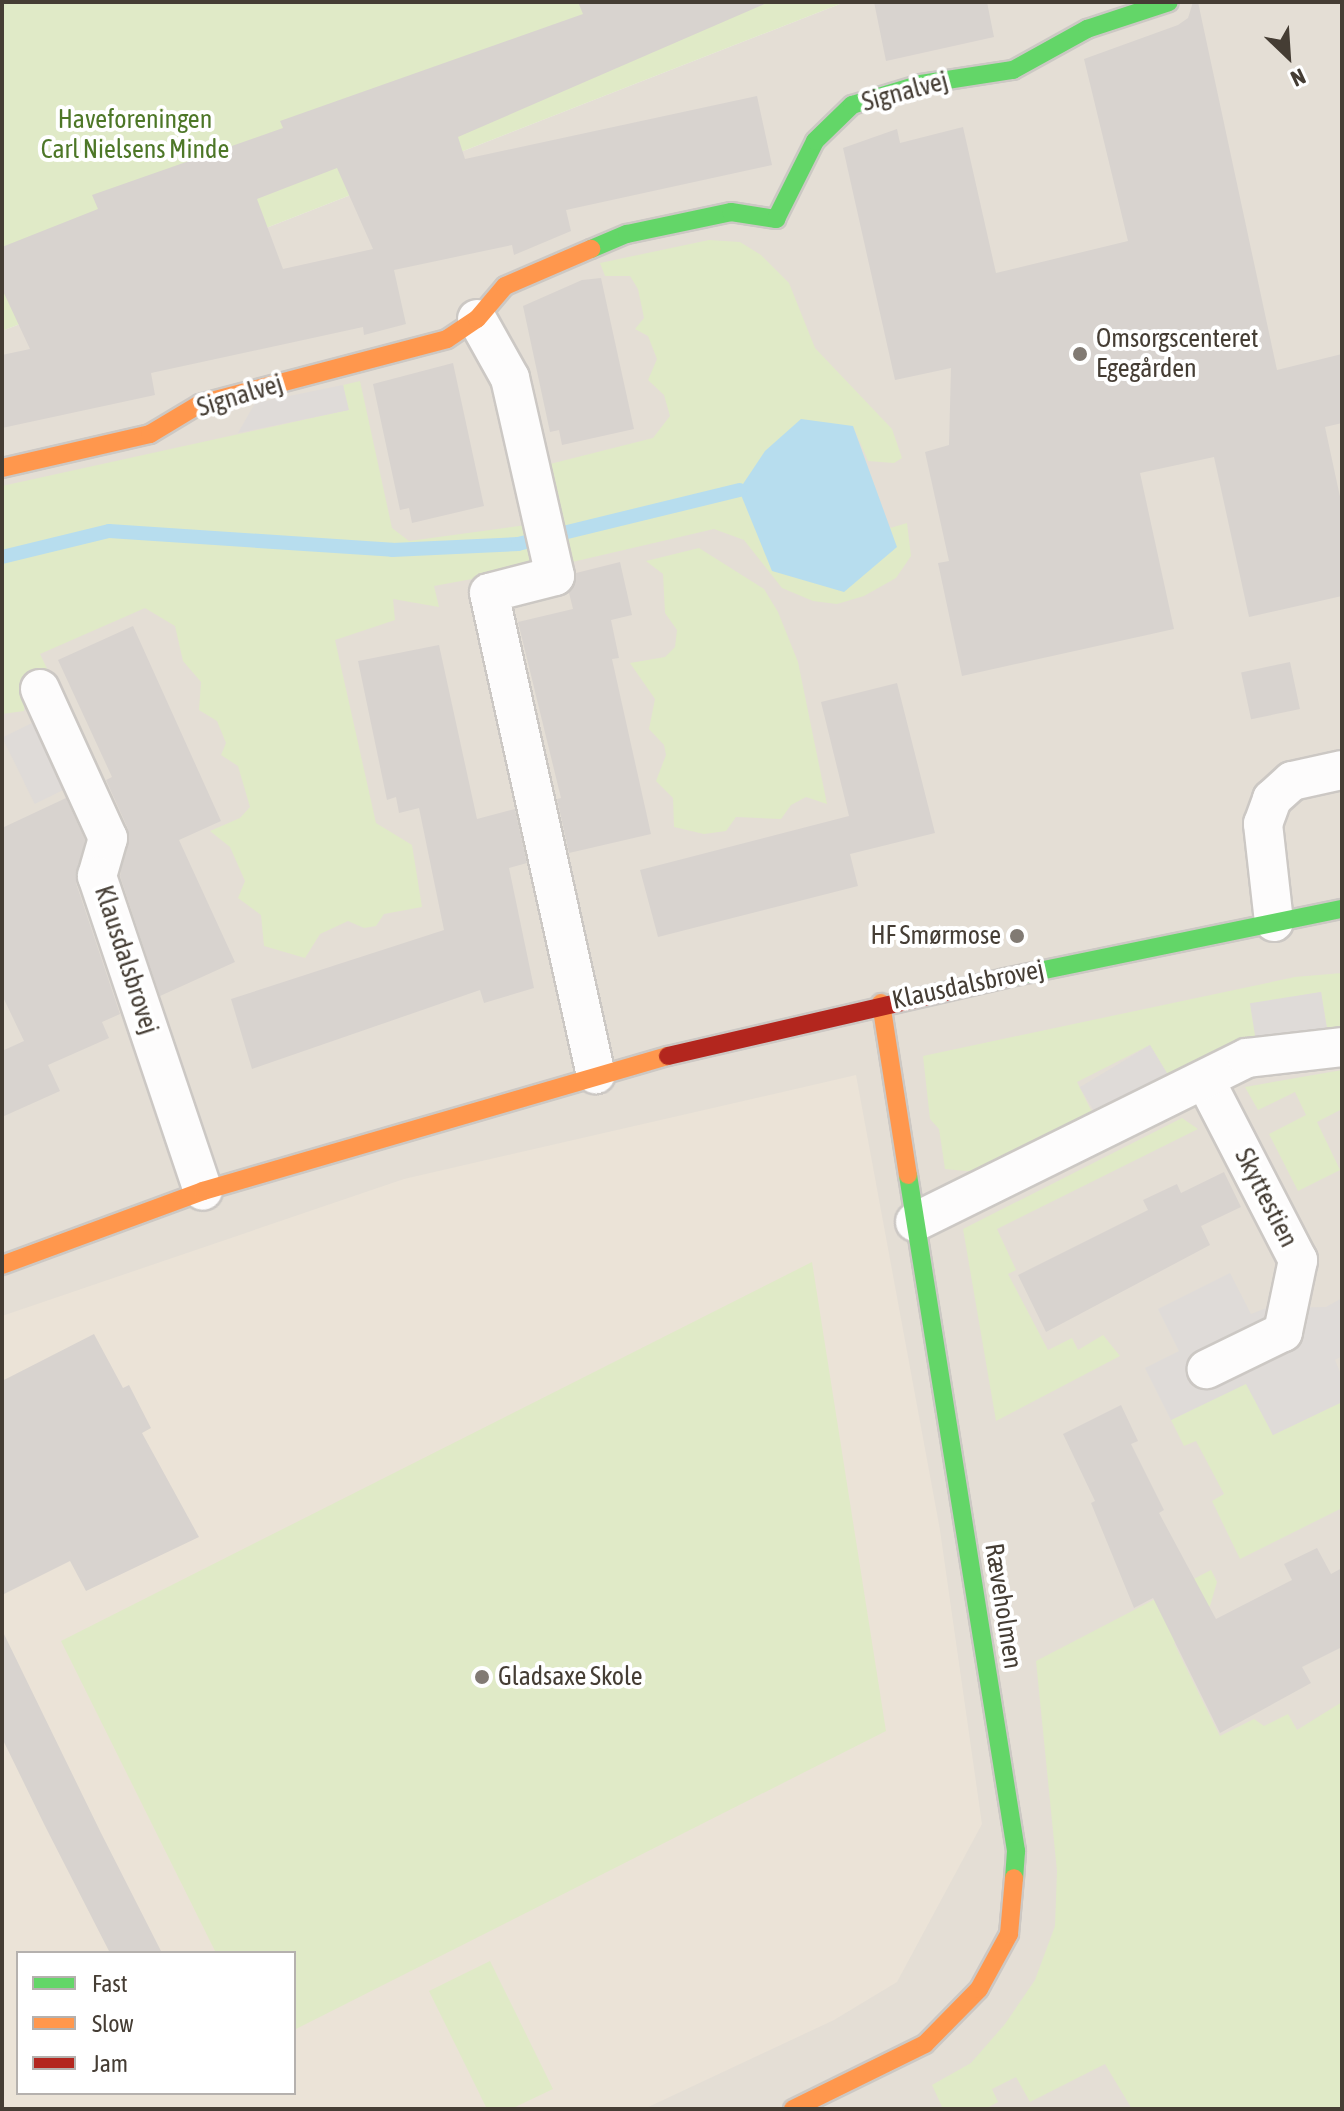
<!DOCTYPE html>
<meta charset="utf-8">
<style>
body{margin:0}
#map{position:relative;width:1344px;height:2111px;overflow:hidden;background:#f0ece8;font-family:"Asap Condensed",sans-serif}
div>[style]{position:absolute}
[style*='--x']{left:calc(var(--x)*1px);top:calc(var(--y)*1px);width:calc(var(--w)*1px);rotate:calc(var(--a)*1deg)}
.residential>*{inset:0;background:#e4ded5}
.education>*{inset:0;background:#ebe3d7}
.green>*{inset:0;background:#e0eac7}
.parking>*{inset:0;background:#dfdbd8;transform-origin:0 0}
.water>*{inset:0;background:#b7ddee}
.stream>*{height:14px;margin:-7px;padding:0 7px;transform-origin:7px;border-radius:7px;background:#b7ddee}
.building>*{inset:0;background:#d8d3cf;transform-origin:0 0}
.roads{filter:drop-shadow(2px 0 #ccc8c4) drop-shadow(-2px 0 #ccc8c4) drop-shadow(0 2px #ccc8c4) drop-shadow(0 -2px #ccc8c4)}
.street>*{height:38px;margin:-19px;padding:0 19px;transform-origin:19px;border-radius:19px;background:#fdfcfc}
.fast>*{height:18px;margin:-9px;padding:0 9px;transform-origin:9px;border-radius:9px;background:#63d668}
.slow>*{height:18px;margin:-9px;padding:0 9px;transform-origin:9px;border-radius:9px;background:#ff974d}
.jam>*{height:18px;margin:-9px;padding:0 9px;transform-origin:9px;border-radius:9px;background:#b3261e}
.dots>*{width:22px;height:22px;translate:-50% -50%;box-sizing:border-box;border:4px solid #fff;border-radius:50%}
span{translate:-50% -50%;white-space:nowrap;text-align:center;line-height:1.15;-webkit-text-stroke:8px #fff;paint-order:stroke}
.street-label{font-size:26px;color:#453d34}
.park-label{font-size:26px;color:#4d7727}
.poi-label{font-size:26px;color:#453d34}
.left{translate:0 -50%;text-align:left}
.right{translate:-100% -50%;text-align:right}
.frame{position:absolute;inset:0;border:4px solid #453d34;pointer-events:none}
.legend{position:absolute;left:16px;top:1951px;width:280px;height:144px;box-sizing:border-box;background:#fff;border:2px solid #b5b1ae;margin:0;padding:10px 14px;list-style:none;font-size:24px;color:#453d34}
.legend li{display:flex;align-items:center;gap:16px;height:40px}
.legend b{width:40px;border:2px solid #b5b1ae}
.north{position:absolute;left:1248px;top:16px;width:80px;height:80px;-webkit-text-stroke:6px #fff;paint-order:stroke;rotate:155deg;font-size:22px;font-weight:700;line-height:32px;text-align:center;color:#453d34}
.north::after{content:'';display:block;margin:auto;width:28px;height:36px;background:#453d34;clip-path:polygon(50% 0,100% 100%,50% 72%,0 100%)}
</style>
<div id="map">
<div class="residential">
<i style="clip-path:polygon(evenodd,845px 2px,1342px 2px,1342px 2109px,2px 2109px,2px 331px,845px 2px,18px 1953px,294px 1953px,294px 2093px,18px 2093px,18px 1953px)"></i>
</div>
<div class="education">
<i style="clip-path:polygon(evenodd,856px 1075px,940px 1530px,982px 1824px,897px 1982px,834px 2020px,644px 2109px,2px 2109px,2px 1316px,404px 1179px,856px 1075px,18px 1953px,294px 1953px,294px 2093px,18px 2093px,18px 1953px)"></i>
</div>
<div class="green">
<i style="clip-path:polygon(2px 2px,845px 2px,2px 331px)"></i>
<i style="clip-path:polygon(709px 240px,740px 242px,761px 255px,789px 283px,815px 348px,892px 429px,902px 458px,894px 463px,868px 461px,853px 426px,896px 547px,890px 528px,907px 523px,911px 556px,896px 578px,864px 596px,837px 604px,813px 601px,782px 588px,744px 540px,714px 529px,568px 563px,546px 465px,653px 438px,670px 416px,664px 395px,648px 380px,657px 359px,648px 336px,635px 329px,644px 318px,638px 289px,630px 276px,605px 276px,600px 263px)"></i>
<i style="clip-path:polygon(360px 381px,392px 528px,409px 541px,526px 525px,537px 567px,434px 586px,439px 607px,393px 599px,395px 620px,335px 640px,376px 823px,412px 845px,422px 907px,384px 914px,376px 926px,364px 928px,348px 921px,320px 934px,305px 958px,264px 946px,261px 915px,238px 898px,245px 881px,230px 847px,210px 831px,240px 818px,250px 807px,238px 766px,221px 755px,226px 743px,217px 721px,199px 710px,201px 682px,183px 661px,175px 626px,145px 608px,40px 654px,51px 677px,25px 692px,24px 711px,2px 714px,2px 486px,348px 410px,343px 385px)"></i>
<i style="clip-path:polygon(699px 548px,764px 589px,778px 612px,798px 662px,827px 804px,806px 797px,791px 805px,781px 819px,736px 817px,726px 831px,704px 834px,674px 827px,673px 798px,656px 781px,666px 755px,664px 745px,649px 729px,655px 699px,630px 663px,665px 657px,675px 647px,677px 630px,665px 613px,663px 574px,646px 561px)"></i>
<i style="clip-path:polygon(1342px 973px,1342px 1026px,1327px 1028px,1321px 992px,1251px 1004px,1256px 1036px,1168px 1075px,1150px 1045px,1077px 1082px,1093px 1114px,976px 1172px,945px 1169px,939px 1129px,930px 1119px,923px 1056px,1295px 977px)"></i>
<i style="clip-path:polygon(1342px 1070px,1342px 1109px,1317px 1122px,1340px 1170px,1298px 1191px,1269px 1134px,1306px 1115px,1295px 1092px,1258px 1110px,1245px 1087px)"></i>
<i style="clip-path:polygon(1182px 1118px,1198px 1129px,997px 1229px,1016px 1270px,1008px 1274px,1048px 1350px,1072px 1338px,1078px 1350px,1103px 1335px,1120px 1356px,996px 1421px,963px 1229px)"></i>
<i style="clip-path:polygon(812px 1262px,886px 1731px,294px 2030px,294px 1953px,216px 1953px,61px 1641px)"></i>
<i style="clip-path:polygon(1246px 1383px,1273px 1435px,1342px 1402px,1342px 1508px,1240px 1559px,1212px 1501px,1224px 1494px,1196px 1441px,1184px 1446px,1171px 1420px)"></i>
<i style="clip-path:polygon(1211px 1570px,1217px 1582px,1210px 1606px,1190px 1618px,1195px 1630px,1174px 1643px,1220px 1736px,1254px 1719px,1264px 1726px,1288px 1714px,1297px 1730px,1342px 1702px,1342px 2109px,1132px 2109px,1105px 2064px,1030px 2102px,1016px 2077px,992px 2089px,998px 2102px,985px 2109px,943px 2109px,932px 2085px,971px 2063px,1005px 2024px,1035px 1980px,1055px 1926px,1057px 1871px,1036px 1661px)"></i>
<i style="clip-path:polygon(490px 1961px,553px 2089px,511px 2109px,487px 2109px,429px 1991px)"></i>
</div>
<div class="parking">
<i style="clip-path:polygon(343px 385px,349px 410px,238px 433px,255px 403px)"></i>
<i style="left:40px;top:719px;width:74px;height:42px;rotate:64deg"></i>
<i style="left:1321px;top:992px;width:36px;height:72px;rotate:81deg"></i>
<i style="left:1150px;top:1045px;width:35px;height:82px;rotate:59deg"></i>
<i style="clip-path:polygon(1230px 1273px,1251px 1314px,1266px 1308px,1326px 1307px,1342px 1298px,1342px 1356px,1335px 1360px,1342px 1377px,1342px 1402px,1273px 1435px,1246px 1384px,1171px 1420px,1145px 1368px,1179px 1351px,1158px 1309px)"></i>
</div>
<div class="water">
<i style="clip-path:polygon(801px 419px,853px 426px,897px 547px,844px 592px,772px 571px,739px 490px,765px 451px)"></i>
</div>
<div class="stream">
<i style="--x:2;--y:557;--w:110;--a:-13.7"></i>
<i style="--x:109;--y:531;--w:284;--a:3.8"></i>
<i style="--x:392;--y:550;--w:126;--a:-2.7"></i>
<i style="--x:518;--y:544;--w:228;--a:-13.7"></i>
</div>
<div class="building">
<i style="clip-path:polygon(evenodd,578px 2px,769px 2px,458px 137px,465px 159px,757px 96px,772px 165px,566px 210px,571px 231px,514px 255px,512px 245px,394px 270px,406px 324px,364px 335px,363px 327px,151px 373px,155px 395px,2px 428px,2px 355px,30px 349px,2px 289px,2px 247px,98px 209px,92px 195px,283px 128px,280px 121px,583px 14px,578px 2px,337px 168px,373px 249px,283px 269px,257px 199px,337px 168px)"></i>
<i style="clip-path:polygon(874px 2px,987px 2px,994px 37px,886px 61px)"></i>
<i style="clip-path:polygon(1193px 2px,1198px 2px,1277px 370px,1342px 354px,1342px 423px,1325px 427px,1342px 506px,1342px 596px,1249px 617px,1214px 457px,1140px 473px,1174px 629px,962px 676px,938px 563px,949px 561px,925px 452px,949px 445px,951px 368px,895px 380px,843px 148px,897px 129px,900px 143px,963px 127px,996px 273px,1128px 241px,1084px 59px,1178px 25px,1188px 18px)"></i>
<i style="clip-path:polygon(601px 278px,634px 429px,562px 445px,559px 430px,550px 432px,523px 306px,582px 280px)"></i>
<i style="clip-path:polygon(453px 363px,484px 506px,412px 523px,409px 508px,400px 510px,373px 384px)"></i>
<i style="clip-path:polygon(620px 562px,632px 615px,611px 620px,619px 658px,612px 659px,651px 834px,569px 853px,557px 799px,561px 798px,518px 622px,573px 609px,569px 593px,576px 573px)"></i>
<i style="clip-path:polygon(133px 626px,221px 821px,179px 840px,235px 962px,160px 996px,120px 876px,128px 829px,106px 780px,112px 777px,58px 660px)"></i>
<i style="clip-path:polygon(439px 645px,477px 819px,515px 809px,527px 863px,509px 868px,534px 988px,484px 1003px,480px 990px,252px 1069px,231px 999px,444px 930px,419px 808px,399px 813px,396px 797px,387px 800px,358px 661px)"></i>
<i style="left:1290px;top:662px;width:48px;height:50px;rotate:78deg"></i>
<i style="clip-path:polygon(897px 683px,935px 833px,850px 854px,858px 886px,658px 937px,640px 870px,849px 816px,821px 702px)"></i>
<i style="clip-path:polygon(66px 798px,85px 840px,76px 883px,120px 1014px,102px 1022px,109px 1038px,48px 1065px,60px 1091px,2px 1117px,2px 1051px,24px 1041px,2px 995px,2px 828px)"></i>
<i style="clip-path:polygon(1224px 1172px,1241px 1207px,1201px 1226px,1210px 1245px,1046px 1332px,1018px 1275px,1148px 1210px,1143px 1200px,1177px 1184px,1181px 1193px)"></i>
<i style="clip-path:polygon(94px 1334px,123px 1388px,129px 1385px,151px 1428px,142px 1433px,199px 1537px,86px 1591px,70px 1561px,2px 1595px,2px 1381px)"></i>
<i style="clip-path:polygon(1121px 1405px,1138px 1441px,1131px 1444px,1164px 1510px,1159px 1513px,1216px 1619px,1292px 1580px,1284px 1564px,1317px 1548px,1331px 1574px,1342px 1568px,1342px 1647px,1302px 1667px,1311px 1683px,1220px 1733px,1153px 1598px,1134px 1608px,1091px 1503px,1095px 1501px,1063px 1434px)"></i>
<i style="clip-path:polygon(2px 1630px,101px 1833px,162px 1953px,110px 1953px,45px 1826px,2px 1738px)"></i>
</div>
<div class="roads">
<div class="street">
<i style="--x:477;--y:319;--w:68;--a:60.8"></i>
<i style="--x:510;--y:378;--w:203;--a:77.2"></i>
<i style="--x:555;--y:576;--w:68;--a:165.6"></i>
<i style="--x:489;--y:593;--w:493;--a:77.5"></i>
<i style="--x:40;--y:689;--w:164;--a:65.5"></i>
<i style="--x:108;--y:838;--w:40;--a:106"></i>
<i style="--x:97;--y:876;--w:332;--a:71.4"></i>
<i style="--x:1274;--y:922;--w:99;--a:-96.4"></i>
<i style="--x:1263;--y:824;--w:27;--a:-70"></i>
<i style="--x:1272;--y:799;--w:27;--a:-42"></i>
<i style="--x:1292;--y:781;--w:51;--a:-12.4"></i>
<i style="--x:1205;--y:1080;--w:203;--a:62.7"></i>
<i style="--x:1298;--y:1260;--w:74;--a:101.8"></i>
<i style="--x:1283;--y:1332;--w:85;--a:154"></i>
<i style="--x:915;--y:1222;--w:370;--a:-26.3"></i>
<i style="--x:1247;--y:1058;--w:96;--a:-6.6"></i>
</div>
<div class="fast">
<i style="--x:591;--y:249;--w:39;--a:-23"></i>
<i style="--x:627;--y:234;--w:106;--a:-11.9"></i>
<i style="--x:731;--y:212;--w:46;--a:8.8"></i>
<i style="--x:776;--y:219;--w:87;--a:-63.4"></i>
<i style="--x:815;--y:141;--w:52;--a:-44.2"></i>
<i style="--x:852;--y:105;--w:72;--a:-16.9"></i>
<i style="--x:921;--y:84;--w:93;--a:-8.7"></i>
<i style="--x:1013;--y:70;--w:85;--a:-29"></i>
<i style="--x:1087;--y:29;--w:86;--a:-18.2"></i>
<i style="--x:1005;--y:978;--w:344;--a:-11.6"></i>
<i style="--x:908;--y:1175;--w:685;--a:80.92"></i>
<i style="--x:1016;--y:1851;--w:27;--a:94"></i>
</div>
<div class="slow">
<i style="--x:2;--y:468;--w:152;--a:-12.9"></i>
<i style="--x:150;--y:434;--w:58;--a:-31"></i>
<i style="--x:200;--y:404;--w:255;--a:-14.7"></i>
<i style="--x:447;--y:339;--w:36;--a:-34"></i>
<i style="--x:477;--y:319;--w:43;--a:-49.7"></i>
<i style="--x:505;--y:286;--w:94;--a:-23.3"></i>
<i style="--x:881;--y:1003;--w:174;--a:81.1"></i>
<i style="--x:2;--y:1265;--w:214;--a:-20.2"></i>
<i style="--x:203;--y:1191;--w:484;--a:-16.2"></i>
<i style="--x:793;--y:2109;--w:147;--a:-26.2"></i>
<i style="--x:925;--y:2044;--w:77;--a:-45.5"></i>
<i style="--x:979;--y:1989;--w:63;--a:-61.4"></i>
<i style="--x:1009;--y:1934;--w:56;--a:-84.9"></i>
</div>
<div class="jam">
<i style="--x:668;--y:1056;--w:346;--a:-13"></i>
</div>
</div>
<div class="dots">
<i style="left:1080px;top:354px;background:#817a73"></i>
<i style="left:1017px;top:936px;background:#817a73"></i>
<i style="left:482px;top:1677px;background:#817a73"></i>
</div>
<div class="street-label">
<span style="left:905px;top:92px;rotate:-15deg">Signalvej</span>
<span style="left:240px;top:396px;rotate:-17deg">Signalvej</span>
<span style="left:126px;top:960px;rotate:72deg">Klausdalsbrovej</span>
<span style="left:968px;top:985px;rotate:-12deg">Klausdalsbrovej</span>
<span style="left:1266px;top:1198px;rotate:63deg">Skyttestien</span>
<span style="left:1003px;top:1606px;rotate:81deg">Ræveholmen</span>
</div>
<div class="park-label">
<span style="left:135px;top:135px">Haveforeningen<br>Carl Nielsens Minde</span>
</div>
<div class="poi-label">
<span class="left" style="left:1096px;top:354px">Omsorgscenteret<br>Egegården</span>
<span class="right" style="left:1001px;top:936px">HF Smørmose</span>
<span class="left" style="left:498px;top:1677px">Gladsaxe Skole</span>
</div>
<div class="frame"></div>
<ul class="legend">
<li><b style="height:10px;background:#63d668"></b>Fast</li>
<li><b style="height:10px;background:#ff974d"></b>Slow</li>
<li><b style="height:10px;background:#b3261e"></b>Jam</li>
</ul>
<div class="north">N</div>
</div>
